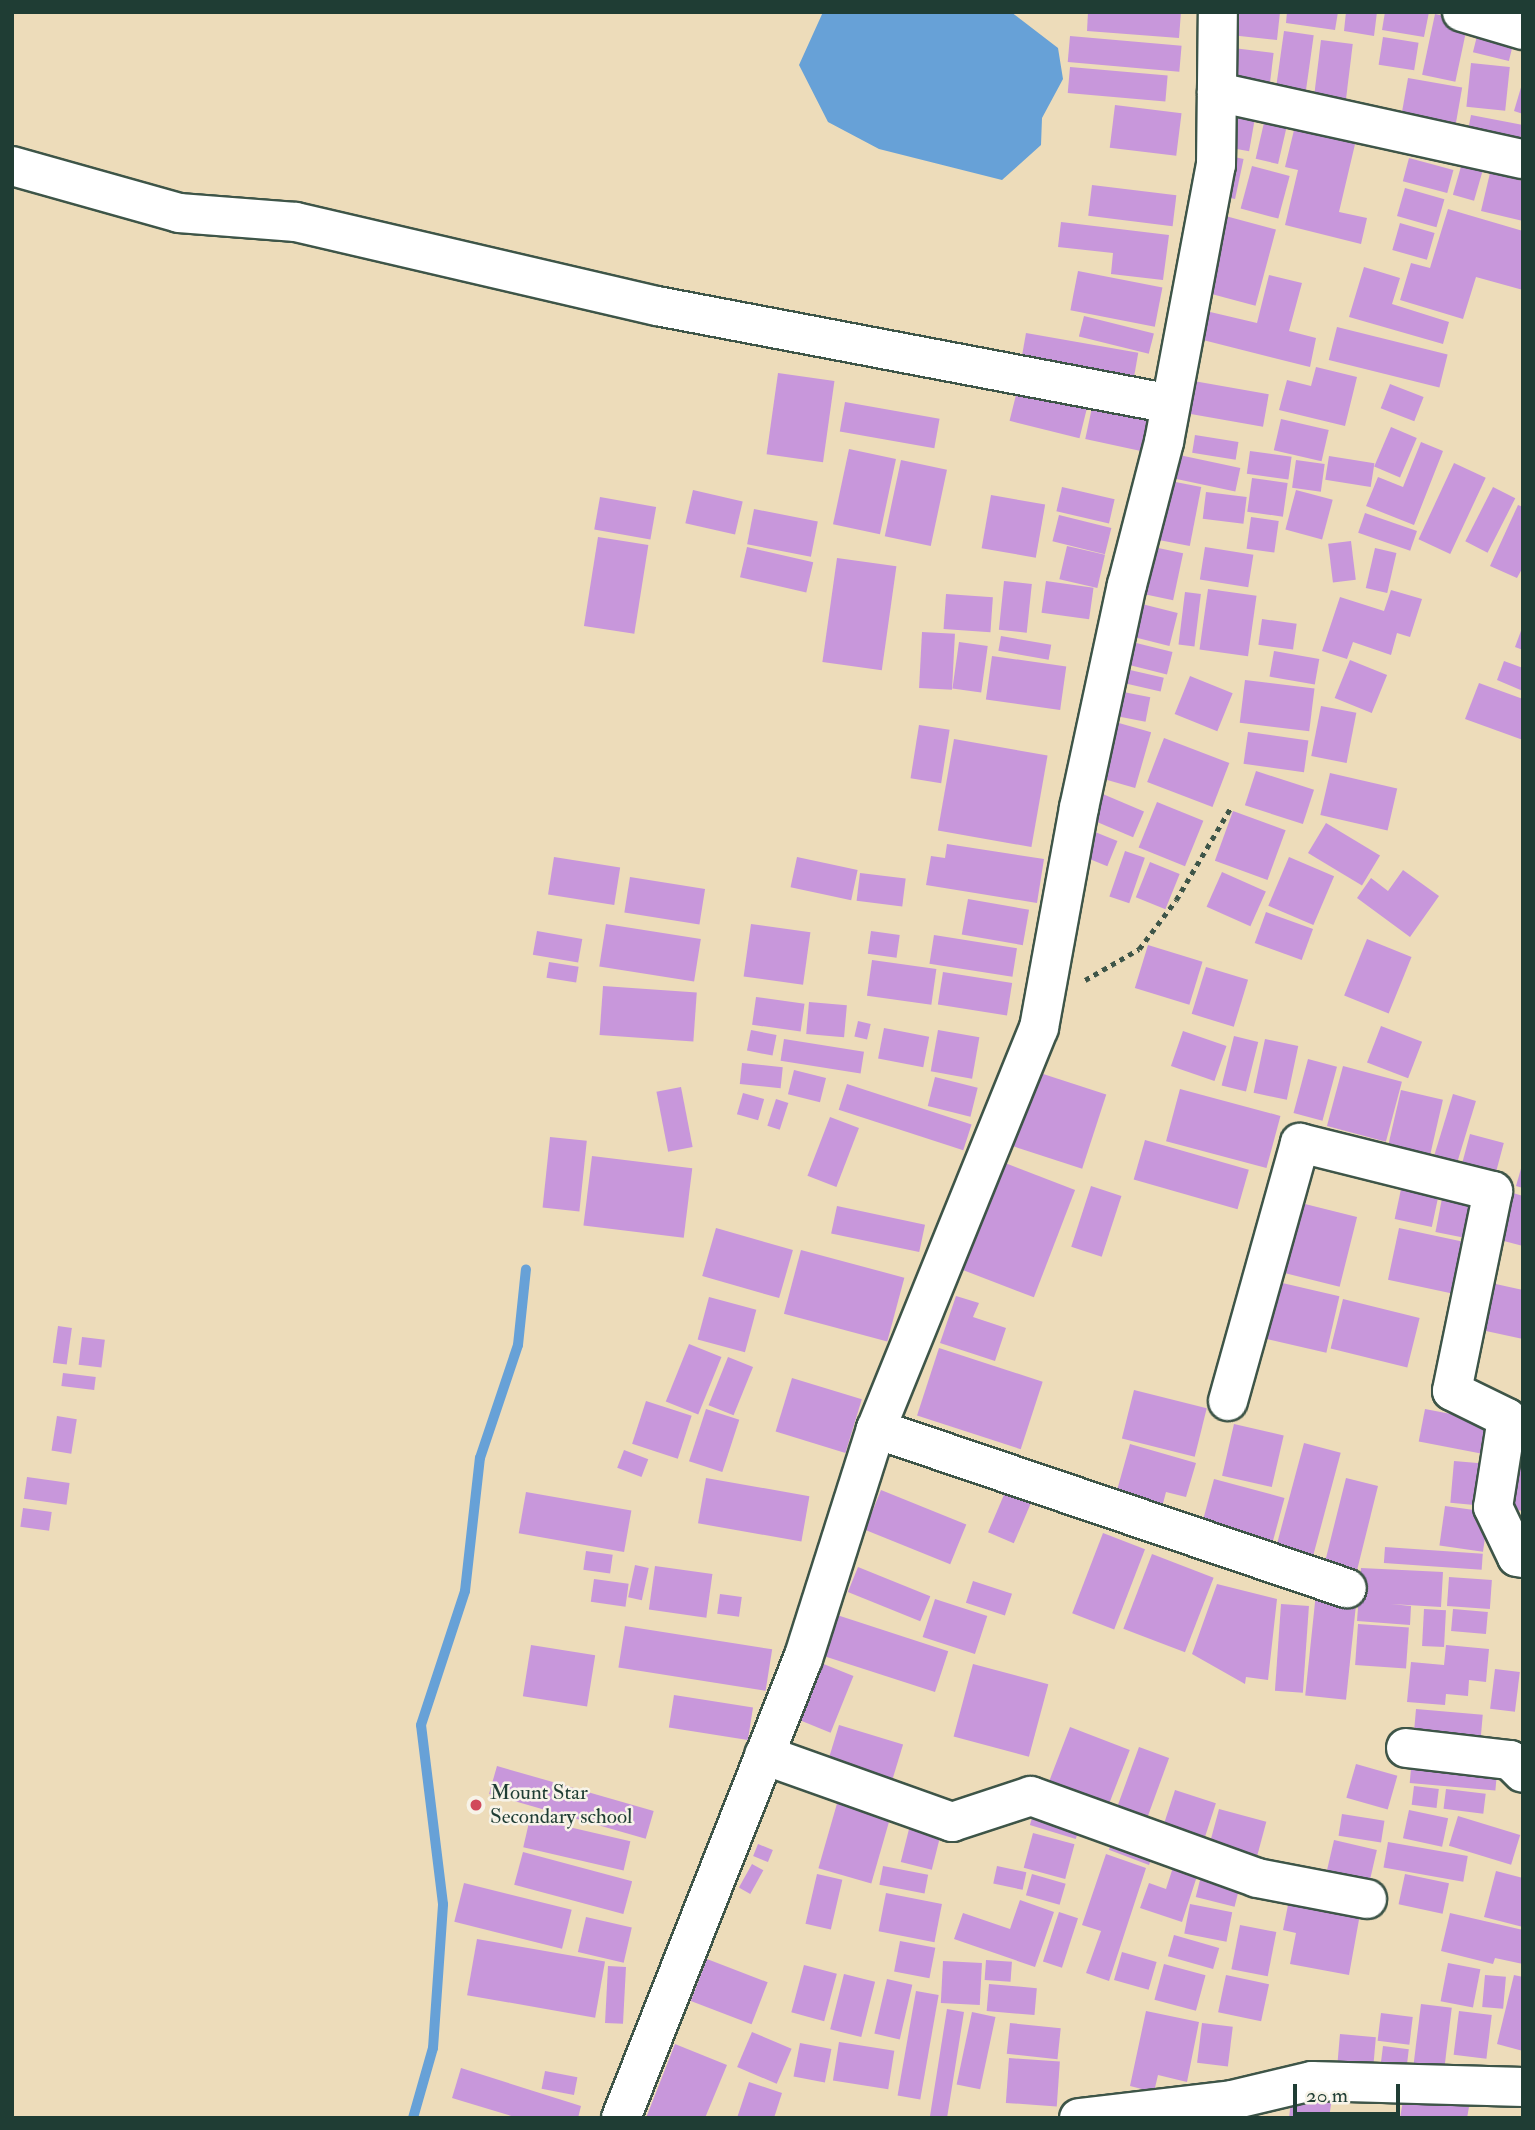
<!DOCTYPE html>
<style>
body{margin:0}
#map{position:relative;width:1535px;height:2130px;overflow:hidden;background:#eddcba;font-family:"IM FELL Double Pica",serif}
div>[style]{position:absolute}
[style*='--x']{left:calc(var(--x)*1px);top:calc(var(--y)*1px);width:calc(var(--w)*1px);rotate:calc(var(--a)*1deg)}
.water>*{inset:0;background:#67a1d7}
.stream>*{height:10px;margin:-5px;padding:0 5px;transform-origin:5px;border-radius:5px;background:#67a1d7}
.building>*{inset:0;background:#c897db;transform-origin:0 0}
.path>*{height:4.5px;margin-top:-2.25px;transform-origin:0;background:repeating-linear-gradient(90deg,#3e5548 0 5px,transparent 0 10px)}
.roads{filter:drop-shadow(2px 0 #3e5548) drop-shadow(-2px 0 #3e5548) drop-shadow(0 2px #3e5548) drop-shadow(0 -2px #3e5548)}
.street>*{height:38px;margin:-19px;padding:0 19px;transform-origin:19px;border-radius:19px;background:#fff}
.secondary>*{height:38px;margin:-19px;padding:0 19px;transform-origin:19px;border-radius:19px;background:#fff}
.dots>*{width:19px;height:19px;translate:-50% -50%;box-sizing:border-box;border:4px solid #f7f3e8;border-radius:50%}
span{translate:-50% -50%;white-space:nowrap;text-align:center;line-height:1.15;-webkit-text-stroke:5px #f7f3e8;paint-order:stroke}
.poi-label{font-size:21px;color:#1f3d34}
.left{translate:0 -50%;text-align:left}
.frame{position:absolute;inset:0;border:14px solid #1f3d34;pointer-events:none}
.scale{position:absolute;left:1293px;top:2084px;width:107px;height:32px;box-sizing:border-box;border:4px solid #1f3d34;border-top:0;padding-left:9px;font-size:21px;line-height:24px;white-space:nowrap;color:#1f3d34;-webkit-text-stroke:5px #f7f3e8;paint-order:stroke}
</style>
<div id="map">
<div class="water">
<i style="clip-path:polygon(823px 12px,1011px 12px,1058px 48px,1063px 79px,1042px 118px,1041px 145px,1002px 180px,879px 149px,828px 122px,799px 65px)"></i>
</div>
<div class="stream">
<i style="--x:413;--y:2118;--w:73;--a:-74.1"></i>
<i style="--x:433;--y:2048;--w:144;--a:-86"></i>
<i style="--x:443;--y:1904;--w:180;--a:-97"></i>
<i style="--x:421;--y:1725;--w:141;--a:-71.8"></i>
<i style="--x:465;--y:1591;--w:134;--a:-83.6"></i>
<i style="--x:480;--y:1458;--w:119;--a:-71.4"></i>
<i style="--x:518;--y:1345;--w:76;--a:-84"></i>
</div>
<div class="building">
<i style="clip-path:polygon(1088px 12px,1181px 12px,1179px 38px,1087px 31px)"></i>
<i style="clip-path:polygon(1223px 12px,1280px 12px,1277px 40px,1221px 34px)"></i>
<i style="clip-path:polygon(1287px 12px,1338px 12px,1335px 30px,1286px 23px)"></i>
<i style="clip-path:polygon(1346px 12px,1377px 12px,1374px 36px,1344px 31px)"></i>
<i style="clip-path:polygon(1385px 12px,1429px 12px,1424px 37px,1382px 30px)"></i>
<i style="left:1435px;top:14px;width:34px;height:62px;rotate:12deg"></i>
<i style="left:1480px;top:24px;width:37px;height:29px;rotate:14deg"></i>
<i style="left:1284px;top:31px;width:30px;height:64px;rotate:8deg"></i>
<i style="left:1070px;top:36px;width:112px;height:26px;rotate:5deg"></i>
<i style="left:1383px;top:37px;width:36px;height:28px;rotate:9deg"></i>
<i style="left:1321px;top:40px;width:32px;height:57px;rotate:7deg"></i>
<i style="left:1225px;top:47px;width:49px;height:41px;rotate:7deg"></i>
<i style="left:1471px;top:63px;width:39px;height:44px;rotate:6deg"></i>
<i style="left:1070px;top:67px;width:98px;height:26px;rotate:5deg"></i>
<i style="left:1408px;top:78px;width:55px;height:49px;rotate:10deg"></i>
<i style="clip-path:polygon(1522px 84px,1523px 84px,1523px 114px,1514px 111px)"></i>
<i style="left:1229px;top:104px;width:28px;height:43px;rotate:10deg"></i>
<i style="left:1115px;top:105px;width:67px;height:43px;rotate:7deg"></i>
<i style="left:1266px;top:114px;width:23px;height:46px;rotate:13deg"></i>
<i style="left:1471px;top:115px;width:53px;height:26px;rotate:11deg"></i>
<i style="clip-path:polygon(1295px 126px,1356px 140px,1339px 212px,1367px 218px,1361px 244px,1285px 225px,1298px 170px,1285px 167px)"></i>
<i style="left:1225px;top:155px;width:19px;height:41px;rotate:12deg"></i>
<i style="left:1409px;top:158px;width:46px;height:24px;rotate:15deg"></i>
<i style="left:1462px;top:163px;width:22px;height:33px;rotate:16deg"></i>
<i style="left:1252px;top:166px;width:39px;height:44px;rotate:15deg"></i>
<i style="clip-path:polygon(1490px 173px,1523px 181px,1523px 221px,1481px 211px)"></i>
<i style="left:1092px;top:185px;width:85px;height:31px;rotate:7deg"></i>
<i style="left:1405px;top:188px;width:41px;height:29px;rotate:16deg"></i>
<i style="clip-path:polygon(1448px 209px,1523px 231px,1523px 290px,1476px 277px,1463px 319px,1400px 300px,1411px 263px,1430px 268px)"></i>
<i style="left:1218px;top:214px;width:60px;height:79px;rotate:15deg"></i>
<i style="clip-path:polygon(1061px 222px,1169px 235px,1163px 280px,1111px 274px,1113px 253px,1058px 247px)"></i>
<i style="left:1400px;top:223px;width:36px;height:28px;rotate:16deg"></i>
<i style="clip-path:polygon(1364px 267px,1400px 278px,1392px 304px,1449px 322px,1443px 344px,1349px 317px)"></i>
<i style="left:1078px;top:271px;width:86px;height:40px;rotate:11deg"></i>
<i style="clip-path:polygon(1269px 275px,1302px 283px,1289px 331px,1316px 338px,1310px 367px,1199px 339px,1206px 311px,1257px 323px)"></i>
<i style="left:1084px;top:316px;width:72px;height:21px;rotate:14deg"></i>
<i style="left:1337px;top:327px;width:114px;height:34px;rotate:14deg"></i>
<i style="left:1026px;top:333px;width:114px;height:23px;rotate:10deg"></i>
<i style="clip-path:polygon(1316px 367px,1357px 377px,1345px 426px,1279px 410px,1287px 380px,1311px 386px)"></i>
<i style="left:778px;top:373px;width:57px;height:82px;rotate:8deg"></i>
<i style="left:1188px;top:380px;width:82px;height:33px;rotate:10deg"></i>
<i style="left:1019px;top:383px;width:72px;height:39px;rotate:14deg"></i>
<i style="left:1390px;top:384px;width:36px;height:26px;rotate:21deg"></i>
<i style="left:1094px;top:398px;width:58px;height:42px;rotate:12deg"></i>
<i style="left:845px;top:402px;width:96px;height:30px;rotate:10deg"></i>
<i style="left:1281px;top:419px;width:49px;height:32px;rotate:13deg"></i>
<i style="left:1391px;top:427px;width:28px;height:43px;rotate:23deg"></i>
<i style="left:1195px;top:435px;width:44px;height:18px;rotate:9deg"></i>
<i style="clip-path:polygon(1421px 442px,1443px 451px,1414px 525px,1366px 506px,1378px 477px,1403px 487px)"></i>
<i style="left:849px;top:449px;width:48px;height:77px;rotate:12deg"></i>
<i style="left:1250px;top:451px;width:42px;height:23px;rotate:8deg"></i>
<i style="left:1165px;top:452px;width:77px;height:24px;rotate:12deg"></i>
<i style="left:1329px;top:456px;width:46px;height:24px;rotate:9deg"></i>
<i style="left:901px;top:460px;width:47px;height:78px;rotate:12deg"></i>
<i style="left:1296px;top:460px;width:29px;height:28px;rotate:8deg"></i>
<i style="left:1454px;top:463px;width:35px;height:84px;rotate:25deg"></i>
<i style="left:1252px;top:478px;width:36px;height:34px;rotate:8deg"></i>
<i style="left:1160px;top:479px;width:42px;height:60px;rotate:11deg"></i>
<i style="left:1062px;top:487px;width:54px;height:25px;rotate:13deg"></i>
<i style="left:1493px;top:487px;width:25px;height:61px;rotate:27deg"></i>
<i style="left:693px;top:490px;width:51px;height:34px;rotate:13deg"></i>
<i style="left:1296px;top:490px;width:38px;height:41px;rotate:15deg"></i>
<i style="left:1206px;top:492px;width:41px;height:27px;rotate:7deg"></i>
<i style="left:991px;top:495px;width:55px;height:54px;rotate:10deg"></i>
<i style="left:600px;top:497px;width:57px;height:33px;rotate:10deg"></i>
<i style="clip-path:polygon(1518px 505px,1523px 507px,1523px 567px,1517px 578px,1490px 566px)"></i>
<i style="left:754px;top:509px;width:65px;height:36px;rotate:11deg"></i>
<i style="left:1365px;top:513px;width:55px;height:21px;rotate:19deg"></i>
<i style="left:1059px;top:515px;width:54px;height:27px;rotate:14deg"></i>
<i style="left:1251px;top:517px;width:28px;height:32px;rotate:8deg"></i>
<i style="left:598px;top:537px;width:51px;height:90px;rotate:9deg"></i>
<i style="left:1351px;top:541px;width:39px;height:23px;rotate:83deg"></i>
<i style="left:1144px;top:545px;width:40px;height:48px;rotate:12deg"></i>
<i style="left:1067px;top:546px;width:39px;height:34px;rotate:13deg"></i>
<i style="left:747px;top:547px;width:68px;height:31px;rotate:13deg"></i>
<i style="left:1205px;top:547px;width:49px;height:33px;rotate:9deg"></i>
<i style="left:1375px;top:548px;width:22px;height:41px;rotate:13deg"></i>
<i style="left:837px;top:558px;width:60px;height:105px;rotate:8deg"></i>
<i style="left:1004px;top:581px;width:28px;height:49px;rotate:6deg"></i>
<i style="left:1046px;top:581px;width:48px;height:32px;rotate:8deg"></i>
<i style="left:1208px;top:589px;width:49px;height:61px;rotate:8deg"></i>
<i style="clip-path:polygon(1391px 590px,1422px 599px,1410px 637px,1397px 633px,1391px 655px,1353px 642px,1347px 659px,1322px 651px,1340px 597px,1384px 611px)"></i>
<i style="left:1185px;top:592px;width:16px;height:53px;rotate:7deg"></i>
<i style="left:946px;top:594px;width:47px;height:35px;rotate:4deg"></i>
<i style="left:1134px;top:602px;width:45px;height:34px;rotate:14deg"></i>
<i style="left:1262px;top:619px;width:35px;height:26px;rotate:8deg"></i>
<i style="clip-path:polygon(1522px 628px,1523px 628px,1523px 650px,1515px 647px)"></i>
<i style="left:922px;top:632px;width:33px;height:56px;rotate:3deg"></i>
<i style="left:1001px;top:636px;width:51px;height:15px;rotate:10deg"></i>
<i style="left:1124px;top:640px;width:50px;height:23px;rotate:14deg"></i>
<i style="left:959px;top:642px;width:29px;height:47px;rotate:8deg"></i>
<i style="left:1274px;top:651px;width:46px;height:26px;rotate:10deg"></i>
<i style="left:992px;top:656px;width:75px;height:44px;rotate:8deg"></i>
<i style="left:1350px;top:660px;width:40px;height:41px;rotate:22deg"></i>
<i style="clip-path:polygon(1504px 661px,1523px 668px,1523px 691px,1497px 680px)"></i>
<i style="left:1117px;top:667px;width:48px;height:14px;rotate:13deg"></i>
<i style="left:1190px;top:676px;width:46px;height:41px;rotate:22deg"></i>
<i style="left:1245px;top:680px;width:70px;height:43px;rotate:7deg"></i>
<i style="clip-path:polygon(1479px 683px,1523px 699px,1523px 740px,1465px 719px)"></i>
<i style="left:1113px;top:690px;width:38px;height:25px;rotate:11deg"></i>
<i style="left:1321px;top:706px;width:36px;height:51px;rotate:11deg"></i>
<i style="left:1105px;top:719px;width:48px;height:58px;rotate:16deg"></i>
<i style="left:919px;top:725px;width:31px;height:54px;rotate:9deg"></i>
<i style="left:1248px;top:732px;width:61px;height:32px;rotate:8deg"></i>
<i style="left:1164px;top:738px;width:70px;height:47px;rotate:21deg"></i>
<i style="left:954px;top:739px;width:95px;height:93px;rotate:10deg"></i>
<i style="left:1256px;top:771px;width:61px;height:36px;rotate:18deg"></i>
<i style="left:1330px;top:773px;width:69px;height:43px;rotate:13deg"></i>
<i style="left:1098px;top:792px;width:50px;height:28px;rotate:23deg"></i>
<i style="left:1157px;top:802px;width:50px;height:49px;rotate:22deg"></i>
<i style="left:1233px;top:811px;width:56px;height:53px;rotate:20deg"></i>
<i style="left:1326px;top:823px;width:63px;height:35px;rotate:31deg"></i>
<i style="left:1085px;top:828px;width:35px;height:27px;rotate:22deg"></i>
<i style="clip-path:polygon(947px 844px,1044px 859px,1037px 903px,926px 885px,931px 856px,945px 858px)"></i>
<i style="left:1125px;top:851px;width:21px;height:48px;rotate:19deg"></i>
<i style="left:554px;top:857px;width:67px;height:38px;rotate:9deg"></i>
<i style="left:797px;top:857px;width:62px;height:31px;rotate:12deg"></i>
<i style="left:1289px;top:857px;width:49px;height:53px;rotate:23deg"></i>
<i style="left:1150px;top:862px;width:32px;height:38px;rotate:22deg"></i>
<i style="clip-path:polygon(1403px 870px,1439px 896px,1410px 937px,1357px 898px,1371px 878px,1388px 891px)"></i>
<i style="left:1222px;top:872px;width:48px;height:38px;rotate:24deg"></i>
<i style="left:860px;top:873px;width:46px;height:28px;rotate:7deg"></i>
<i style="left:630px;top:877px;width:76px;height:36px;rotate:9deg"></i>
<i style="left:968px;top:899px;width:62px;height:36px;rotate:10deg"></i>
<i style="left:1266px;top:912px;width:50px;height:33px;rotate:20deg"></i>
<i style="left:606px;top:924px;width:96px;height:43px;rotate:9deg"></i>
<i style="left:751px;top:924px;width:60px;height:53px;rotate:8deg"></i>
<i style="left:537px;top:931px;width:46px;height:24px;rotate:10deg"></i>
<i style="left:871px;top:931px;width:29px;height:23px;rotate:8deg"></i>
<i style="left:934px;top:935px;width:84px;height:29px;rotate:9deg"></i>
<i style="left:1367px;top:939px;width:48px;height:61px;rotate:22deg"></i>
<i style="left:1148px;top:945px;width:57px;height:45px;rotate:17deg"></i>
<i style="left:872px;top:960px;width:65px;height:36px;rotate:8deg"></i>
<i style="left:549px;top:962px;width:30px;height:16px;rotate:9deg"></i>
<i style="left:1206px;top:967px;width:44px;height:49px;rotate:17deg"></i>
<i style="left:943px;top:972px;width:70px;height:33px;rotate:9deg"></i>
<i style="left:603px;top:986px;width:94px;height:49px;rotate:4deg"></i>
<i style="left:756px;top:997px;width:49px;height:28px;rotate:8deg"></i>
<i style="left:809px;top:1002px;width:38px;height:32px;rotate:5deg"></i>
<i style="left:858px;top:1021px;width:13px;height:16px;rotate:13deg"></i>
<i style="left:1381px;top:1026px;width:44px;height:39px;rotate:21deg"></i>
<i style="left:884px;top:1028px;width:46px;height:31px;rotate:11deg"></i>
<i style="left:751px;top:1030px;width:26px;height:21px;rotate:11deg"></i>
<i style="left:938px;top:1030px;width:42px;height:42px;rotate:10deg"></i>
<i style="left:1183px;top:1031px;width:46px;height:37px;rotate:19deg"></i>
<i style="left:1234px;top:1036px;width:25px;height:51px;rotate:14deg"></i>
<i style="left:784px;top:1039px;width:81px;height:22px;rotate:9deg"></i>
<i style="left:1265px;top:1039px;width:34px;height:55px;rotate:12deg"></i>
<i style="left:1308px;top:1059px;width:30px;height:56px;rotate:15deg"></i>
<i style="left:742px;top:1063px;width:41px;height:21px;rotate:6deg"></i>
<i style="left:1343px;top:1066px;width:61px;height:62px;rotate:15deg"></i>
<i style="left:794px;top:1070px;width:33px;height:25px;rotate:14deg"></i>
<i style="left:1034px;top:1071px;width:76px;height:78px;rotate:18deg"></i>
<i style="left:935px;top:1077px;width:44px;height:30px;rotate:14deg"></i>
<i style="left:847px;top:1084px;width:131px;height:27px;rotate:18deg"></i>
<i style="left:681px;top:1087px;width:61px;height:25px;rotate:79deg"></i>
<i style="left:1180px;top:1089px;width:104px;height:54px;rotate:15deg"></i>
<i style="left:1401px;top:1090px;width:43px;height:58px;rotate:13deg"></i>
<i style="left:743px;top:1093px;width:22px;height:22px;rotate:16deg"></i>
<i style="left:1453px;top:1094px;width:24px;height:71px;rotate:17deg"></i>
<i style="left:776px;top:1099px;width:13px;height:28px;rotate:18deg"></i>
<i style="left:830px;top:1117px;width:31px;height:63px;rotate:21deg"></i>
<i style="left:1470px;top:1134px;width:35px;height:45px;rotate:15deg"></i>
<i style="left:550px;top:1137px;width:37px;height:71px;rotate:6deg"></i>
<i style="left:1145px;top:1140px;width:108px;height:41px;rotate:16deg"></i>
<i style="left:592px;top:1156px;width:101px;height:70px;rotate:7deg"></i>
<i style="left:992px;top:1158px;width:89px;height:115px;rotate:21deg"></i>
<i style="clip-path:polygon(1522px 1165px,1523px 1165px,1523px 1188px,1516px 1186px)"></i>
<i style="left:1404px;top:1175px;width:38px;height:45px;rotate:12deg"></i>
<i style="left:1445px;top:1183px;width:41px;height:50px;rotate:11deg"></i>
<i style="left:1091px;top:1186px;width:32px;height:64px;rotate:18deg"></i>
<i style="clip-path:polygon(1513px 1193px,1523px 1196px,1523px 1246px,1500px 1240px)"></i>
<i style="left:1293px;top:1201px;width:66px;height:72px;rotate:14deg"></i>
<i style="left:837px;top:1206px;width:90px;height:28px;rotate:12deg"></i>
<i style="left:716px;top:1228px;width:80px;height:50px;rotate:16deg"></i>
<i style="left:1399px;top:1228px;width:68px;height:53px;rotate:12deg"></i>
<i style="left:801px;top:1250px;width:107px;height:66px;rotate:15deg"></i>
<i style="clip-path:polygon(1482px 1281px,1523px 1290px,1523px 1339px,1472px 1328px)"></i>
<i style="left:1278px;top:1282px;width:63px;height:58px;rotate:13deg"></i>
<i style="clip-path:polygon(956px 1296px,979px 1303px,973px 1317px,1006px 1328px,995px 1361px,940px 1343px)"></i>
<i style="left:709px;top:1297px;width:49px;height:44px;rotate:15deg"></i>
<i style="left:1343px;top:1299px;width:79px;height:51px;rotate:14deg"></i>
<i style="left:58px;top:1326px;width:14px;height:37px;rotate:8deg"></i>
<i style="left:82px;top:1337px;width:23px;height:28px;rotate:7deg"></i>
<i style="left:689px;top:1344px;width:35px;height:62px;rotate:22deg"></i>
<i style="left:939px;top:1348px;width:109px;height:71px;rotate:18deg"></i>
<i style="left:728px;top:1357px;width:27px;height:52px;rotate:22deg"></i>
<i style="left:63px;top:1373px;width:33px;height:13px;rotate:7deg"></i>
<i style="left:792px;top:1378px;width:73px;height:56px;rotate:17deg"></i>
<i style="left:1134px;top:1390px;width:75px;height:50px;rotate:14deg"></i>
<i style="left:646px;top:1401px;width:48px;height:45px;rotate:18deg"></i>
<i style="left:706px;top:1409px;width:35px;height:55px;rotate:18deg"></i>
<i style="left:1425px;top:1409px;width:70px;height:33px;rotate:11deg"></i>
<i style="left:57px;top:1416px;width:20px;height:35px;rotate:9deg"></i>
<i style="left:1234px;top:1424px;width:51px;height:53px;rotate:13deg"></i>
<i style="clip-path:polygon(1517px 1442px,1523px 1443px,1523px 1511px,1505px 1508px)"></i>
<i style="left:1304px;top:1443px;width:38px;height:120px;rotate:15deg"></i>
<i style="clip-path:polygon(1130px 1444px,1196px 1463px,1186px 1497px,1166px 1492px,1160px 1515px,1114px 1501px)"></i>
<i style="left:624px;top:1450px;width:26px;height:19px;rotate:21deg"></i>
<i style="left:1454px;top:1461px;width:35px;height:42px;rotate:5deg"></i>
<i style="left:27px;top:1477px;width:43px;height:22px;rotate:8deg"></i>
<i style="left:706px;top:1478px;width:105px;height:46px;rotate:10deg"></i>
<i style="left:1346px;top:1478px;width:33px;height:97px;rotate:14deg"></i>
<i style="left:1214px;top:1479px;width:73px;height:55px;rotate:15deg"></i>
<i style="left:881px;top:1490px;width:92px;height:43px;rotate:22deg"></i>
<i style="left:1006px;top:1490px;width:28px;height:46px;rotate:23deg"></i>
<i style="left:526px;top:1492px;width:107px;height:42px;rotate:10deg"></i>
<i style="left:1445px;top:1506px;width:44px;height:40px;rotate:8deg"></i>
<i style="left:23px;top:1508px;width:29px;height:19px;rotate:8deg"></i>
<i style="left:1103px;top:1533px;width:45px;height:86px;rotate:21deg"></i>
<i style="left:1385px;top:1547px;width:98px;height:16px;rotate:4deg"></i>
<i style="left:586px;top:1551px;width:27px;height:19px;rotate:8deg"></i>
<i style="left:1152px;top:1554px;width:66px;height:80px;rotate:21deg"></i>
<i style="left:635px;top:1565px;width:14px;height:33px;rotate:12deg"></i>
<i style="left:655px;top:1566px;width:58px;height:44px;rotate:8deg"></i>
<i style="left:858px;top:1567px;width:78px;height:27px;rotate:22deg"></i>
<i style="clip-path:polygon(1361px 1568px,1443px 1572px,1441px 1607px,1391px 1604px,1411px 1606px,1410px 1625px,1357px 1621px)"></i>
<i style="left:1449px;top:1577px;width:43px;height:29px;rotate:4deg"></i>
<i style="left:594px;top:1579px;width:35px;height:23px;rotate:8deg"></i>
<i style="left:973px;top:1581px;width:41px;height:23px;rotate:18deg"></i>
<i style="clip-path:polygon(1217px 1584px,1277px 1599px,1268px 1680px,1246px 1677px,1245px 1684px,1192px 1654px)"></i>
<i style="left:1316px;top:1593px;width:41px;height:103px;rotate:6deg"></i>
<i style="left:720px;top:1594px;width:22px;height:20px;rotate:8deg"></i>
<i style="left:935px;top:1599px;width:55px;height:40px;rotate:18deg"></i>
<i style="left:1281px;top:1604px;width:28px;height:87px;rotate:4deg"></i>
<i style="left:1424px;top:1609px;width:22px;height:37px;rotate:3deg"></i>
<i style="left:1453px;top:1609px;width:35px;height:22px;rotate:5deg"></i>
<i style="left:837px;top:1615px;width:117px;height:43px;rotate:18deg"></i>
<i style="left:1358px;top:1624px;width:51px;height:41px;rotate:4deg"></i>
<i style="left:625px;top:1626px;width:149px;height:42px;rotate:9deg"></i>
<i style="left:531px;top:1645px;width:65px;height:52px;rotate:9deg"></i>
<i style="clip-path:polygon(1446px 1645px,1489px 1649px,1486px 1682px,1469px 1680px,1468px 1696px,1446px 1694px,1445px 1705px,1407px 1702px,1411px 1662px,1444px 1665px)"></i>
<i style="left:821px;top:1663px;width:35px;height:61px;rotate:22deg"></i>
<i style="left:973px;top:1664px;width:78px;height:75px;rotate:15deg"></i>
<i style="left:1495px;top:1669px;width:25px;height:40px;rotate:7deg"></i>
<i style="left:674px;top:1695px;width:80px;height:33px;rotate:9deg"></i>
<i style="left:1416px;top:1709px;width:67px;height:30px;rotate:5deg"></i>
<i style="left:839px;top:1725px;width:67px;height:47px;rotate:17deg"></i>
<i style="left:1070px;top:1727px;width:64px;height:60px;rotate:21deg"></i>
<i style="left:1139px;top:1747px;width:32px;height:68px;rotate:20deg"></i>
<i style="left:1412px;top:1757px;width:86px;height:26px;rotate:5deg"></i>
<i style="left:1356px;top:1764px;width:43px;height:35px;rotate:16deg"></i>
<i style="left:497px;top:1766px;width:163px;height:29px;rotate:16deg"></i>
<i style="left:1414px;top:1786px;width:25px;height:19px;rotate:7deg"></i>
<i style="left:1446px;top:1789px;width:40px;height:20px;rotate:7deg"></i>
<i style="left:1175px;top:1790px;width:43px;height:44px;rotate:18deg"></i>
<i style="left:838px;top:1800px;width:55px;height:71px;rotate:16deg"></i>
<i style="left:1036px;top:1805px;width:48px;height:21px;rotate:17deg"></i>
<i style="left:1219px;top:1809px;width:49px;height:35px;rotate:15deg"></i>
<i style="left:1409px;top:1810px;width:40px;height:29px;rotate:12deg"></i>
<i style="left:1342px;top:1814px;width:43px;height:22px;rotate:9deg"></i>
<i style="left:1458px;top:1816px;width:65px;height:31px;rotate:17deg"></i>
<i style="left:530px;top:1818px;width:103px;height:30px;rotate:13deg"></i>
<i style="left:909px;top:1829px;width:32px;height:34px;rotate:14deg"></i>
<i style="left:1116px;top:1831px;width:43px;height:20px;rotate:21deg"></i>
<i style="left:1033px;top:1833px;width:43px;height:36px;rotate:15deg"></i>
<i style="left:1334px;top:1840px;width:44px;height:35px;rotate:13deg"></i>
<i style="left:1388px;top:1842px;width:81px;height:26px;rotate:10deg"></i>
<i style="left:758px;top:1844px;width:16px;height:13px;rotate:22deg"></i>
<i style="left:523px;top:1852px;width:113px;height:34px;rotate:15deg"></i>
<i style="clip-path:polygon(1106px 1854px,1146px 1868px,1109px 1981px,1086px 1973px,1101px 1931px,1082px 1925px)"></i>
<i style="clip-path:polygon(1176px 1858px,1200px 1867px,1182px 1922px,1140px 1908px,1149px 1883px,1166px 1889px)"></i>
<i style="left:752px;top:1864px;width:13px;height:27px;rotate:29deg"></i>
<i style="left:883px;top:1866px;width:46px;height:19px;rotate:11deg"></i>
<i style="left:997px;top:1866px;width:30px;height:18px;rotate:12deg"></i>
<i style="left:1203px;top:1868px;width:40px;height:30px;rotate:14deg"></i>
<i style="clip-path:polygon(1496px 1871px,1523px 1878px,1523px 1927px,1484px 1917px)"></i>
<i style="left:817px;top:1874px;width:26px;height:51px;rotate:13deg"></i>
<i style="left:1032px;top:1874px;width:35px;height:22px;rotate:16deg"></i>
<i style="left:1405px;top:1874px;width:45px;height:31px;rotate:12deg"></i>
<i style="left:464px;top:1883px;width:111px;height:40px;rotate:14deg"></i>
<i style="clip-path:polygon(1291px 1890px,1362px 1903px,1349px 1975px,1290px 1964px,1296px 1933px,1283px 1930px)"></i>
<i style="left:886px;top:1893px;width:57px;height:39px;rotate:11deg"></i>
<i style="clip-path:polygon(1020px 1900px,1054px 1912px,1035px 1967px,954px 1939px,963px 1913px,1010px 1929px)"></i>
<i style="left:1190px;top:1904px;width:43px;height:30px;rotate:11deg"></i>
<i style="left:1059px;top:1912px;width:20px;height:52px;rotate:18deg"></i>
<i style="clip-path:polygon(1450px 1913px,1523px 1930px,1523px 1964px,1495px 1958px,1493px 1964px,1441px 1951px)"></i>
<i style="left:586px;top:1917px;width:47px;height:36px;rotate:13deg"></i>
<i style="left:1240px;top:1925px;width:37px;height:45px;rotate:11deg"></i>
<i style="left:1174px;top:1935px;width:47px;height:22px;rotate:16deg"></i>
<i style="left:477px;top:1939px;width:130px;height:57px;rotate:10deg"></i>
<i style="left:900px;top:1941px;width:36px;height:31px;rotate:11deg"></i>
<i style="left:1122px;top:1952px;width:36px;height:29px;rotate:16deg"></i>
<i style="left:707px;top:1959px;width:65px;height:45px;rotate:21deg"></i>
<i style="left:986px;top:1960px;width:26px;height:20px;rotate:4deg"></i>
<i style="left:943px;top:1961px;width:39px;height:42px;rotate:3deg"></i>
<i style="left:1448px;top:1963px;width:33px;height:39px;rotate:11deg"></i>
<i style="left:1164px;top:1964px;width:43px;height:37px;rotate:15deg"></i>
<i style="left:804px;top:1965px;width:34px;height:49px;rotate:15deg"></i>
<i style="left:608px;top:1966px;width:18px;height:57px;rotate:3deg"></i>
<i style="left:844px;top:1974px;width:32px;height:57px;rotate:14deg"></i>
<i style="left:1226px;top:1975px;width:44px;height:38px;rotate:12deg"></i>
<i style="left:1485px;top:1975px;width:21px;height:32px;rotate:5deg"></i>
<i style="clip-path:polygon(1514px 1975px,1523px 1977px,1523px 2051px,1497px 2044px)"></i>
<i style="left:887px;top:1979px;width:26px;height:56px;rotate:13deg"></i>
<i style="left:989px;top:1984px;width:48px;height:27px;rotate:5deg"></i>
<i style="left:916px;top:1991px;width:23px;height:106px;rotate:10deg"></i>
<i style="left:1421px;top:2004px;width:31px;height:70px;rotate:7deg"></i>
<i style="clip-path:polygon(947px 2009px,964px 2012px,947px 2118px,943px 2118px,930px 2116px)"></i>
<i style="clip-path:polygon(1146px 2011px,1199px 2022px,1187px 2082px,1158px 2075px,1154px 2092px,1130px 2086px)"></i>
<i style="left:1459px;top:2011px;width:33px;height:44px;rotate:7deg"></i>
<i style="left:972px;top:2012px;width:24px;height:74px;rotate:12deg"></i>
<i style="left:1381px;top:2013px;width:32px;height:28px;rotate:7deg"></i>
<i style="left:1010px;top:2023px;width:51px;height:31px;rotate:6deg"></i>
<i style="left:1202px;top:2023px;width:31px;height:40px;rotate:7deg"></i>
<i style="left:752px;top:2032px;width:43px;height:38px;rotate:23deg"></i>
<i style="left:1340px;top:2034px;width:36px;height:31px;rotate:5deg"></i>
<i style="left:839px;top:2042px;width:56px;height:39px;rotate:9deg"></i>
<i style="left:800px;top:2043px;width:32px;height:34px;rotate:11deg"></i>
<i style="clip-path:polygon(675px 2044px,727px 2065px,705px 2118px,646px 2118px)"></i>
<i style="left:1383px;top:2046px;width:26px;height:22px;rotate:7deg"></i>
<i style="left:1009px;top:2058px;width:51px;height:45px;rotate:4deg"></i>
<i style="clip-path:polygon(461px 2068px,581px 2106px,578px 2118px,518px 2118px,452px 2098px)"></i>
<i style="left:545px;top:2071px;width:33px;height:18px;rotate:11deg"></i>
<i style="clip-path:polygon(749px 2082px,782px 2093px,774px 2118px,737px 2118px)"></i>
<i style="clip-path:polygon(1292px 2093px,1332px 2098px,1329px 2118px,1289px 2118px)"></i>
<i style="clip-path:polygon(1404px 2095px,1469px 2107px,1467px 2118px,1400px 2118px)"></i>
</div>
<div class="path">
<i style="--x:1085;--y:980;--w:62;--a:-29.9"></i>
<i style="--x:1139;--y:949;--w:61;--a:-52.9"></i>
<i style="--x:1176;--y:900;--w:108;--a:-59.4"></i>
</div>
<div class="roads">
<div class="street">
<i style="--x:1462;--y:12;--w:64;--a:16.4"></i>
<i style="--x:1217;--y:92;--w:313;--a:12.4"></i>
<i style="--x:1228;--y:1401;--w:268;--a:-74.4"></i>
<i style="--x:1300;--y:1143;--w:199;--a:14"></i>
<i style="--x:1493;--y:1191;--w:204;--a:101.6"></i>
<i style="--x:1452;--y:1391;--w:61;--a:26.1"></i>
<i style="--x:1507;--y:1418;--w:90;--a:98.9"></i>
<i style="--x:1493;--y:1507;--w:55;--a:64.4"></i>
<i style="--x:1517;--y:1557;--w:6;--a:9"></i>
<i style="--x:876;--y:1429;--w:497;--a:18.7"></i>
<i style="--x:1406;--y:1748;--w:105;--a:6.6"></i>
<i style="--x:1510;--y:1760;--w:18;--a:45"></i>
<i style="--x:764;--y:1755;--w:200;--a:19.6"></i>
<i style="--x:952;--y:1822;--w:83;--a:-18.2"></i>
<i style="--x:1031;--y:1796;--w:240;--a:19.9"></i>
<i style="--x:1257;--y:1878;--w:112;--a:10.8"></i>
<i style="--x:1079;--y:2118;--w:154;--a:-6.7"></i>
<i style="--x:1232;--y:2100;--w:82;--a:-13.4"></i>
<i style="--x:1312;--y:2081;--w:211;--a:1.6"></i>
</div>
<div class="secondary">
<i style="--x:12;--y:166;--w:173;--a:15.7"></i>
<i style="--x:179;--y:213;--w:117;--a:4.4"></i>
<i style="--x:296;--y:222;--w:371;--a:13.1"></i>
<i style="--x:657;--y:306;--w:523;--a:10.79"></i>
<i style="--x:621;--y:2118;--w:494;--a:-68.4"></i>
<i style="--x:803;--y:1659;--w:241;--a:-72.4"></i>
<i style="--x:876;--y:1429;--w:433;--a:-67.9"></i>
<i style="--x:1039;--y:1028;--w:224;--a:-79.7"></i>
<i style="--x:1079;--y:808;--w:228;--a:-77.9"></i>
<i style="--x:1127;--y:585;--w:148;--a:-75.5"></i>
<i style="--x:1164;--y:442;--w:282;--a:-79.4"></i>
<i style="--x:1216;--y:165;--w:153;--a:-89.3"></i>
</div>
</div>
<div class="dots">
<i style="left:476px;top:1805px;background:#d1495b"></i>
</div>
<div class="poi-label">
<span class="left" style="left:490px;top:1805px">Mount Star<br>Secondary school</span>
</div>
<div class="frame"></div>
<div class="scale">20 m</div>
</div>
